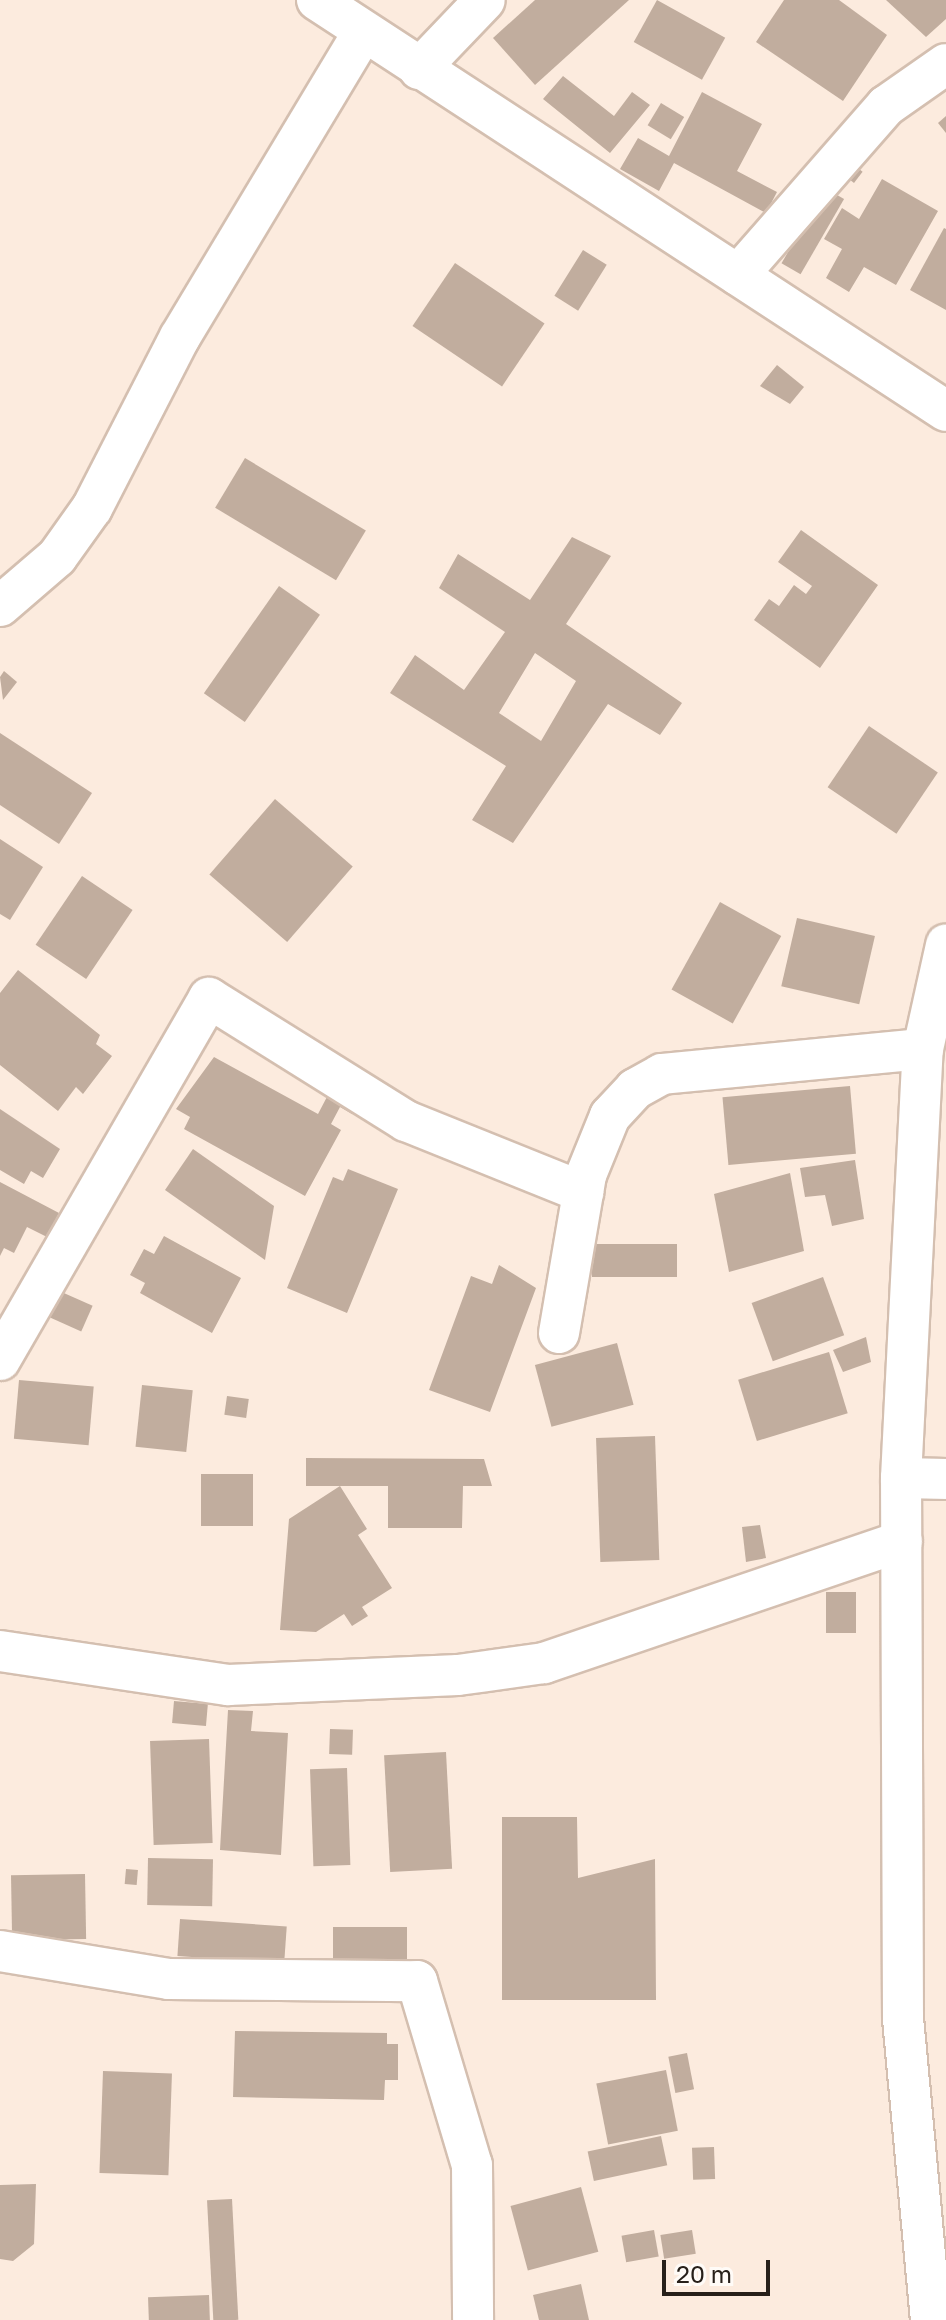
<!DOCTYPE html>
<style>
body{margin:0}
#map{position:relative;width:946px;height:2320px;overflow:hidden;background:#fcebde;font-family:"Golos Text",sans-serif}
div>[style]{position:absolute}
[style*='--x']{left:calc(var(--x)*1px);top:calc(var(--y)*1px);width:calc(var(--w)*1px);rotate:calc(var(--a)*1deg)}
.building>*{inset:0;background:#c1ad9e;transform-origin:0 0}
.roads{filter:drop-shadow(2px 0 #d4bfb0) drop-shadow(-2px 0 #d4bfb0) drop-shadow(0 2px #d4bfb0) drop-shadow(0 -2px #d4bfb0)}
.minor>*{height:40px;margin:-20px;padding:0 20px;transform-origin:20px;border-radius:20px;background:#fff}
span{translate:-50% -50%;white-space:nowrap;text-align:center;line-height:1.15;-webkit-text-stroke:8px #fffbf7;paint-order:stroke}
.scale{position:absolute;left:662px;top:2260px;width:108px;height:36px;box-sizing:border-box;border:4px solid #27201a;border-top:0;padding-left:10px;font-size:24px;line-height:28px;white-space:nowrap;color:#27201a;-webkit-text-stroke:6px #fffbf7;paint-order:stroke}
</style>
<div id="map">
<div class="building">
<i style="clip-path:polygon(535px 0,629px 0,535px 85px,493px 38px)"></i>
<i style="left:657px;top:0;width:78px;height:48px;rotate:29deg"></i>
<i style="clip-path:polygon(784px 0,839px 0,887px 35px,843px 101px,756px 42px)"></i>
<i style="clip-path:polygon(886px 0,946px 0,946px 19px,926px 37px)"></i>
<i style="clip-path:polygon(563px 76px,614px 116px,632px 92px,650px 105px,610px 153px,543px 99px)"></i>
<i style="clip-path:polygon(702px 92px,762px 124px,737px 171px,777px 192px,766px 213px,674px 163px,659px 191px,620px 169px,638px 138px,669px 156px)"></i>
<i style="left:661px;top:103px;width:27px;height:26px;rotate:31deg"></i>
<i style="clip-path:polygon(946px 116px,946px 133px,938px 123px)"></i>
<i style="left:850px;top:162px;width:16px;height:14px;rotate:38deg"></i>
<i style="clip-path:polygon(882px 179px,938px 211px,896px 285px,864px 267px,849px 292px,826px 278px,842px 249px,824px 239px,842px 208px,859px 219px)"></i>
<i style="left:825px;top:188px;width:22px;height:87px;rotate:30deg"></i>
<i style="clip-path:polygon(944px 228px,946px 229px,946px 310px,910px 290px)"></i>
<i style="left:583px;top:250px;width:28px;height:54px;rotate:32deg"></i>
<i style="left:455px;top:263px;width:108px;height:76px;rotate:34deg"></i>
<i style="clip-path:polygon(777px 365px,804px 387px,790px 404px,760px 386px)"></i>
<i style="left:245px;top:458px;width:141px;height:58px;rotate:31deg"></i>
<i style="clip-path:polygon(801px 530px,878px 585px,820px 668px,754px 620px,769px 599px,779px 606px,794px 585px,806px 594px,812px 586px,778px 562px)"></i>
<i style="clip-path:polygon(evenodd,572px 537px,611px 556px,566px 624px,682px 703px,660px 735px,608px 704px,513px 843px,472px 820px,506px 766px,390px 693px,415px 655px,464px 690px,505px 632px,439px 588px,458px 554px,530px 600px,572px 537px,535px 653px,576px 681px,541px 741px,499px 713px,535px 653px)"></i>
<i style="left:279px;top:586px;width:50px;height:131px;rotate:35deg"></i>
<i style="clip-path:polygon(4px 671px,17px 682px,3px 700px,0 677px)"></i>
<i style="left:869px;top:726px;width:83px;height:74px;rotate:34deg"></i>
<i style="clip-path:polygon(0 733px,92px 793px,59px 844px,0 805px)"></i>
<i style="left:275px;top:799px;width:103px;height:100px;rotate:41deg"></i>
<i style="clip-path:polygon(0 839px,43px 867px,10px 920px,0 914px)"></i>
<i style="left:82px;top:876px;width:61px;height:83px;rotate:34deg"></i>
<i style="left:720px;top:902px;width:70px;height:100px;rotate:29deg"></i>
<i style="left:797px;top:918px;width:80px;height:70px;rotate:13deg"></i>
<i style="clip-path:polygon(18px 970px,100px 1035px,96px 1044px,112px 1056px,83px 1094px,76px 1087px,58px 1111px,0 1065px,0 993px)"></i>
<i style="clip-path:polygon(214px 1057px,318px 1114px,329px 1093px,355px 1108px,352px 1114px,340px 1107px,331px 1124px,341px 1130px,305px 1196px,184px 1129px,190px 1117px,176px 1109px)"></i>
<i style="left:850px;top:1086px;width:68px;height:128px;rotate:85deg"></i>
<i style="clip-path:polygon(0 1109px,60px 1149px,43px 1178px,31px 1171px,24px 1184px,0 1170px)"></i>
<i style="clip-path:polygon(193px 1149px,274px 1206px,265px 1260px,165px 1190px)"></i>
<i style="clip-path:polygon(855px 1160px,864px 1219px,832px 1226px,825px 1195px,805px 1197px,800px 1168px)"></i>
<i style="clip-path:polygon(348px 1169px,398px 1189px,347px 1313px,287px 1288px,333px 1177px,343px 1181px)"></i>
<i style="clip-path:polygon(790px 1173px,804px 1251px,729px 1272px,714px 1194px)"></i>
<i style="clip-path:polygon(0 1182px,59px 1213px,47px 1237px,27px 1227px,14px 1253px,4px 1248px,0 1256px)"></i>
<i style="clip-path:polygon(164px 1236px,241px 1278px,212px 1333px,140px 1293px,145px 1283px,130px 1275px,144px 1249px,154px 1254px)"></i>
<i style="left:592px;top:1244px;width:85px;height:33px"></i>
<i style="clip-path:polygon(499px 1265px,536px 1288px,490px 1412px,429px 1390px,471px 1276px,492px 1284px)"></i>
<i style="left:823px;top:1277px;width:62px;height:76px;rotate:70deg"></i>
<i style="left:57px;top:1290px;width:39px;height:28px;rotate:24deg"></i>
<i style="clip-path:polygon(866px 1337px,871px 1362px,843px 1372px,833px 1350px)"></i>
<i style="left:617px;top:1343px;width:64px;height:85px;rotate:75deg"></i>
<i style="left:829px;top:1352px;width:64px;height:95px;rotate:73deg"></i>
<i style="left:19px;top:1380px;width:75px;height:59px;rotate:5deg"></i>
<i style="left:142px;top:1385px;width:51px;height:62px;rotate:6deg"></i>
<i style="left:227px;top:1396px;width:22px;height:19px;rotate:8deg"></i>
<i style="left:655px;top:1436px;width:124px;height:59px;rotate:88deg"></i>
<i style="clip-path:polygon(306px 1458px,484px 1459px,492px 1486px,463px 1486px,462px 1528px,388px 1528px,388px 1486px,340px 1486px,367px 1529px,358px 1535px,392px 1588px,362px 1607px,368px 1616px,352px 1626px,344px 1614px,316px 1632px,280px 1630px,289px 1519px,340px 1486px,306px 1486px)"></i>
<i style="left:201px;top:1474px;width:52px;height:52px"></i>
<i style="clip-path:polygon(760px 1525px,766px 1558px,746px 1562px,742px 1527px)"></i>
<i style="left:856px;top:1592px;width:41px;height:30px;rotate:90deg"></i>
<i style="left:174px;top:1701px;width:34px;height:22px;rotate:5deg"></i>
<i style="clip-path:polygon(228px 1710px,253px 1711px,251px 1731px,288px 1733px,281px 1855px,220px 1850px)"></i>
<i style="left:330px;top:1729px;width:23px;height:25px;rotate:2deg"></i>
<i style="left:209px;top:1739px;width:104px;height:59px;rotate:88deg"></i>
<i style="left:446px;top:1752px;width:117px;height:62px;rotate:87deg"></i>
<i style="left:347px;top:1768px;width:97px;height:37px;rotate:88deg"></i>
<i style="clip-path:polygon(502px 1817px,577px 1817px,578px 1878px,655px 1859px,656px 2000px,502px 2000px)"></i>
<i style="left:148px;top:1858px;width:65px;height:47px;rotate:1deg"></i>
<i style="left:126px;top:1869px;width:12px;height:15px;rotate:5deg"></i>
<i style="left:85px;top:1874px;width:65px;height:74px;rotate:89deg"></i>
<i style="left:180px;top:1919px;width:107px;height:37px;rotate:4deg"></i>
<i style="left:407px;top:1927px;width:41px;height:74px;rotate:90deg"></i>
<i style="clip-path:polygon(235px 2031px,387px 2033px,387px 2044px,398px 2044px,398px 2080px,385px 2080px,384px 2100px,233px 2097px)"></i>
<i style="left:687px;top:2053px;width:37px;height:19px;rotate:79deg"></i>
<i style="left:666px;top:2070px;width:62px;height:71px;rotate:79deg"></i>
<i style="left:103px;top:2071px;width:69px;height:102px;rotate:2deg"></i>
<i style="left:661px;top:2136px;width:30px;height:75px;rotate:78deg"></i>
<i style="left:714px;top:2147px;width:32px;height:22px;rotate:88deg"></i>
<i style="clip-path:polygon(36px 2184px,34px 2244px,13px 2261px,0 2259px,0 2185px)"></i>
<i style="left:581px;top:2187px;width:67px;height:73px;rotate:75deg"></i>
<i style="left:232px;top:2199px;width:121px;height:25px;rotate:87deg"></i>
<i style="left:654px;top:2230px;width:27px;height:33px;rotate:80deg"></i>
<i style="left:692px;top:2230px;width:24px;height:32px;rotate:81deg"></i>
<i style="clip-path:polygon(581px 2284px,589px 2320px,539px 2320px,533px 2295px)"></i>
<i style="left:209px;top:2295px;width:25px;height:61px;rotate:88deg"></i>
</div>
<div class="roads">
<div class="minor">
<i style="--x:317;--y:0;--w:751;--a:33.16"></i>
<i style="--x:419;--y:69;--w:95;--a:-46.3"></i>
<i style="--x:738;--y:275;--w:225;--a:-48.8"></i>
<i style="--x:886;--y:106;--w:73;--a:-35"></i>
<i style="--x:0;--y:606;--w:75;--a:-40.7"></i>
<i style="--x:57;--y:557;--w:60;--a:-54.5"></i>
<i style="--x:92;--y:508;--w:192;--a:-62.8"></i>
<i style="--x:180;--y:337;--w:356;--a:-59"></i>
<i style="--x:559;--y:1333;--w:160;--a:-80.3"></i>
<i style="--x:586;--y:1175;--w:64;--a:-67.9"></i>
<i style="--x:610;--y:1116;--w:37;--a:-47"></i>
<i style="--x:635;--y:1089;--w:31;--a:-29"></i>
<i style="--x:662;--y:1074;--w:262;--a:-5.5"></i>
<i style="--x:0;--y:1360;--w:418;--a:-60"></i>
<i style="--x:209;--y:998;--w:232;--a:32"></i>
<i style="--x:406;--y:1121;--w:191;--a:21.9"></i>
<i style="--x:901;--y:1478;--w:45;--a:1.3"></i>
<i style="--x:0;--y:1651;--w:231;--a:8.5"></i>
<i style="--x:228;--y:1685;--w:230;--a:-2.5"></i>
<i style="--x:458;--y:1675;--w:87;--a:-7.9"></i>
<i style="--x:544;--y:1663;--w:378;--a:-18.8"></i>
<i style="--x:0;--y:1951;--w:171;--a:9.4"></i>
<i style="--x:169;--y:1979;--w:248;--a:0.5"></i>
<i style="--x:417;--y:1981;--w:192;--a:73.4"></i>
<i style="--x:472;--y:2165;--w:155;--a:89.6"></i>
<i style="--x:931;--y:2320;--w:303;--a:-95.3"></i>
<i style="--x:903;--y:2018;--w:540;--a:-90.21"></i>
<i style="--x:901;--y:1478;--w:430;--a:-87.1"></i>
<i style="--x:923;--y:1049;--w:107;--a:-77.5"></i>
</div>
</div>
<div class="scale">20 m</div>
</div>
